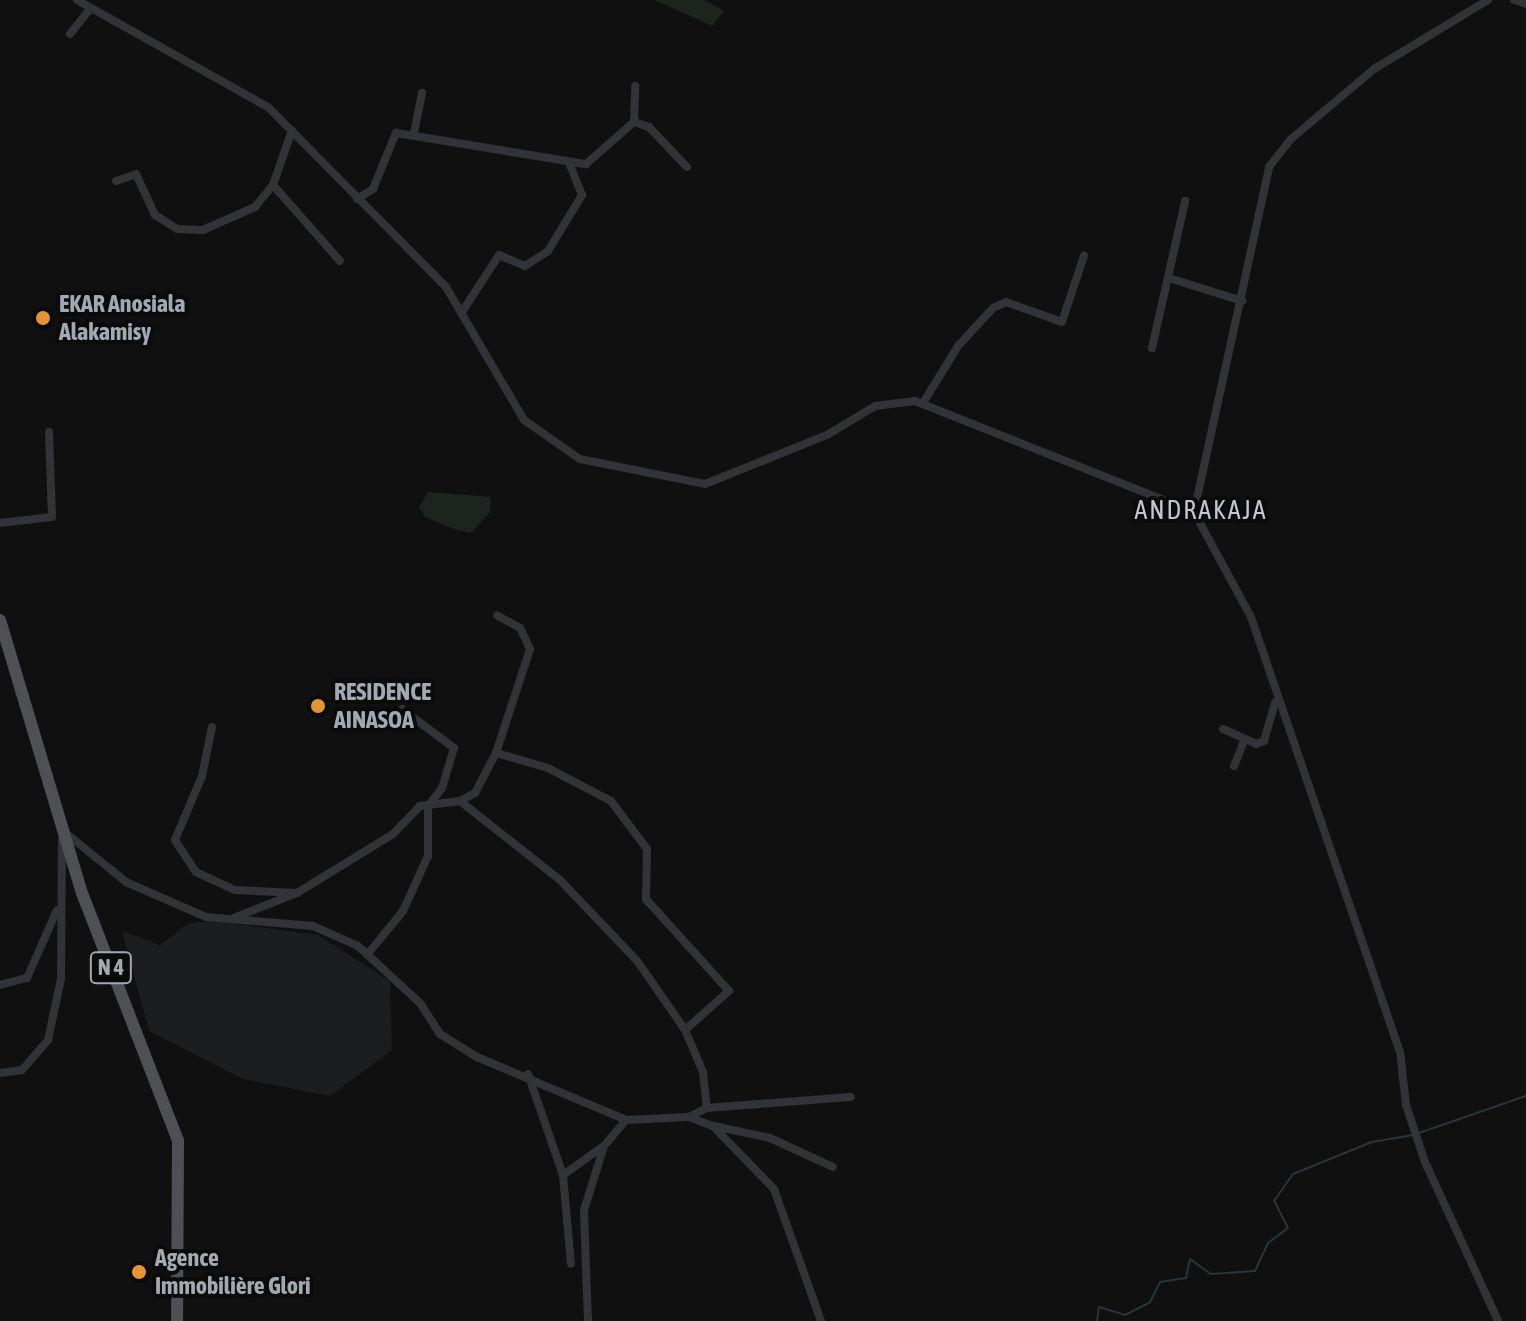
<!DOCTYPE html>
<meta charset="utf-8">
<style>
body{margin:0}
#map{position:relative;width:1526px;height:1321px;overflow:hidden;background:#101011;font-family:"Asap Condensed",sans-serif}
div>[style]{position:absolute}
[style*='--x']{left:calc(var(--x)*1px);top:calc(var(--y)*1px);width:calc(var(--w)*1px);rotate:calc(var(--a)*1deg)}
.built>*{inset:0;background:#1c1d1e}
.green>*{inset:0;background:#1d241d}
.stream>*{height:2px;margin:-1px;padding:0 1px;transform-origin:1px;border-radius:1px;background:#2b3439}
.minor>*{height:8px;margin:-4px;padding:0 4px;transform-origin:4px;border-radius:4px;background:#323336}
.primary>*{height:12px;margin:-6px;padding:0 6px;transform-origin:6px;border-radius:6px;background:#4e5055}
.dots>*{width:22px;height:22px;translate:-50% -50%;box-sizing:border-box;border:4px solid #0b0b0c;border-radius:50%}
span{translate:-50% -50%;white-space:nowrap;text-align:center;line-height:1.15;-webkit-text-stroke:8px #0b0b0c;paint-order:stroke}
.shield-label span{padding:2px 6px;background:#0b0b0c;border:2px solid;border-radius:6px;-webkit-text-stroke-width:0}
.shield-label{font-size:22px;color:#a2a9b1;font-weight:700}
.poi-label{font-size:24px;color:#a2a9b1;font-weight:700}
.left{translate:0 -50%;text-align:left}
.neighbourhood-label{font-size:26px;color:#c3c7ce;letter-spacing:2px}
</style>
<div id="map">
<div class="built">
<i style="clip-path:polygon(213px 921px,318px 935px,390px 981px,392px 1050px,330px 1096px,243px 1079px,149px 1031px,122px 931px,160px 945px,189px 923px)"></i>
</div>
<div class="green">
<i style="clip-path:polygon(655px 0,705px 0,724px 11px,712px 26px)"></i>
<i style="clip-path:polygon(428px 492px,491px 497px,490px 512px,471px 533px,454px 529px,425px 517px,419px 507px)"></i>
</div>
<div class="stream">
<i style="--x:1419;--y:1133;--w:113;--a:-19.1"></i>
<i style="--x:1097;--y:1321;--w:14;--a:-82"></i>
<i style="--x:1099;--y:1307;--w:27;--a:17"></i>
<i style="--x:1125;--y:1315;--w:28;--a:-27"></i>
<i style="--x:1150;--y:1302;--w:22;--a:-63"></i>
<i style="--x:1160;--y:1282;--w:26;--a:-9"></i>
<i style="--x:1186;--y:1278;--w:19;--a:-78"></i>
<i style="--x:1190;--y:1259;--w:26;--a:36"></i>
<i style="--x:1211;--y:1274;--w:44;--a:-3.9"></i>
<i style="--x:1255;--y:1271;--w:31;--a:-65"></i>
<i style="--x:1268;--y:1243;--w:25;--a:-37"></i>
<i style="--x:1288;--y:1228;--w:30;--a:-117"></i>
<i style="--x:1274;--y:1201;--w:33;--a:-55"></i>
<i style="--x:1293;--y:1174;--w:85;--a:-22.1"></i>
<i style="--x:1372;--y:1142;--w:42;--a:-9.7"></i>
</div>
<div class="minor">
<i style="--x:77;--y:0;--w:219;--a:29.3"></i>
<i style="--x:268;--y:107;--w:253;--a:45.3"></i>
<i style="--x:446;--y:287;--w:154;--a:59.6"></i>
<i style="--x:524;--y:420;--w:68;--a:34.9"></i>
<i style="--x:580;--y:459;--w:127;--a:11.3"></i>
<i style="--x:705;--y:484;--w:131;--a:-21.9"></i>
<i style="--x:827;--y:435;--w:56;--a:-31.1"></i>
<i style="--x:875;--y:406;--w:40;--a:-7.1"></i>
<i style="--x:915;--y:401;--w:300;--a:21.7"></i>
<i style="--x:1194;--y:512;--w:119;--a:61.5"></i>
<i style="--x:1251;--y:617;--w:459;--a:71.1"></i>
<i style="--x:1400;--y:1051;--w:54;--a:83.7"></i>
<i style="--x:1406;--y:1105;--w:60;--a:71.6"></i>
<i style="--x:1425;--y:1162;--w:175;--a:65.3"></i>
<i style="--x:1514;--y:0;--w:13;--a:18"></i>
<i style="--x:70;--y:34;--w:33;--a:-51"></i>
<i style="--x:634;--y:122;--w:16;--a:18"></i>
<i style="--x:649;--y:127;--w:55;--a:46.5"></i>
<i style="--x:414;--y:133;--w:41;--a:-78.7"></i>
<i style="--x:116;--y:181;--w:21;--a:-19"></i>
<i style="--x:136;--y:174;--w:45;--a:65.1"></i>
<i style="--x:155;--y:215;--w:26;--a:32"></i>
<i style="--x:177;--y:229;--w:26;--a:2"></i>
<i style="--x:203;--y:230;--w:57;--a:-23.9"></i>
<i style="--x:255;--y:207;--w:28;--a:-51"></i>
<i style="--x:273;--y:185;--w:58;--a:-70.9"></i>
<i style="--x:273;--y:185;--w:101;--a:48.6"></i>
<i style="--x:357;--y:199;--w:19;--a:-32"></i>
<i style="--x:373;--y:189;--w:61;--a:-67.7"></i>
<i style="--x:396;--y:133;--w:193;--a:9.3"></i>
<i style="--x:586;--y:164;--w:64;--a:-41.2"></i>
<i style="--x:634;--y:122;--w:36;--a:-88"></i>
<i style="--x:1169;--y:278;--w:77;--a:17.5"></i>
<i style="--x:462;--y:312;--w:68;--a:-57"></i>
<i style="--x:499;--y:255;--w:28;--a:23"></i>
<i style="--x:525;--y:266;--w:27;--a:-33"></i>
<i style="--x:548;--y:251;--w:66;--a:-58.7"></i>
<i style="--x:582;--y:195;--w:32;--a:-112"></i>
<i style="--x:1152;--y:348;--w:151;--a:-77.3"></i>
<i style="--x:923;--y:403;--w:67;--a:-58.4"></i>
<i style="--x:958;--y:346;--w:52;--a:-47.4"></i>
<i style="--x:993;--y:308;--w:14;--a:-25"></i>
<i style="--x:1006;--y:302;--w:59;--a:19.7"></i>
<i style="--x:1062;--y:322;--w:70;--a:-71.6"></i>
<i style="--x:1194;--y:512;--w:353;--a:-77.7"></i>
<i style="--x:1269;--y:167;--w:36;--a:-52"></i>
<i style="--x:1291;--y:139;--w:109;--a:-40.1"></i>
<i style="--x:1374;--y:69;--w:133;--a:-31.2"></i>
<i style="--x:0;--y:523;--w:52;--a:-6.6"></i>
<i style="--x:52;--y:517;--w:85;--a:-92"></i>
<i style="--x:212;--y:727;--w:50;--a:101.5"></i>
<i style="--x:202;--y:776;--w:69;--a:112.9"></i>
<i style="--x:175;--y:840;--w:38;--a:57"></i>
<i style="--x:196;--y:872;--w:43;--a:24.8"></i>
<i style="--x:235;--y:890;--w:62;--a:2.8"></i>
<i style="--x:1223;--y:729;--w:36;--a:24"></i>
<i style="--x:1256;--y:744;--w:9;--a:-21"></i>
<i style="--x:1264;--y:741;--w:40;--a:-74"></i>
<i style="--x:496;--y:753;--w:109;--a:-71.9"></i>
<i style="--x:530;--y:649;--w:23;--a:-115"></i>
<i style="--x:520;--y:628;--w:26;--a:-151"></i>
<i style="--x:1234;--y:766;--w:29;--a:-68"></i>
<i style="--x:67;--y:834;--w:76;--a:39.1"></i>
<i style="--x:126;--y:882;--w:87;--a:23.6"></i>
<i style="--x:206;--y:917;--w:107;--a:4.8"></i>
<i style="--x:313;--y:926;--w:49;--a:24"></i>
<i style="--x:358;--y:946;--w:84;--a:42.6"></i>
<i style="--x:420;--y:1003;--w:37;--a:57"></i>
<i style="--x:440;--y:1034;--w:44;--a:31.9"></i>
<i style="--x:477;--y:1057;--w:162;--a:22.9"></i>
<i style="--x:626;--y:1120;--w:63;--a:-2.7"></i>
<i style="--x:689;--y:1117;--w:26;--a:21"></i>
<i style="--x:713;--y:1126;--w:88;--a:45.9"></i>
<i style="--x:774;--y:1189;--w:140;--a:70.4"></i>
<i style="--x:236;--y:917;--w:66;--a:-21.5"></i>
<i style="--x:297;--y:893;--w:113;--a:-31.6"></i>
<i style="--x:393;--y:834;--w:39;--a:-46"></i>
<i style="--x:420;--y:806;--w:40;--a:-7.1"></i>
<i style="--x:367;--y:955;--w:57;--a:-50.7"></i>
<i style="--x:403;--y:911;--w:60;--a:-65.6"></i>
<i style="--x:428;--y:856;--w:50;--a:-90"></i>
<i style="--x:428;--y:806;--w:23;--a:-52"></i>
<i style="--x:442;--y:788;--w:42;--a:-73.3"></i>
<i style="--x:454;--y:748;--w:65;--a:-143.1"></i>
<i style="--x:0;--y:985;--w:28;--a:-15"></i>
<i style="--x:27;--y:978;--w:74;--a:-66.2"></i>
<i style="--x:685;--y:1030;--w:59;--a:-41.6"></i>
<i style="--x:729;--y:991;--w:124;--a:-132.1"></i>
<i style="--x:646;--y:899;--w:50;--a:-88.9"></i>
<i style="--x:647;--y:849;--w:60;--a:-126.9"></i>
<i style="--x:611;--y:801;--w:71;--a:-152.4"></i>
<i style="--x:548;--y:768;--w:54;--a:-163.9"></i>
<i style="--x:496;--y:753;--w:45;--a:117.7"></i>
<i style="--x:475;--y:793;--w:17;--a:152"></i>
<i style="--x:460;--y:801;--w:127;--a:38.3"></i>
<i style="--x:560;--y:880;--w:113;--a:46.4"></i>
<i style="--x:638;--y:962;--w:83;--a:55.3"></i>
<i style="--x:685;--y:1030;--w:46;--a:66.8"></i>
<i style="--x:703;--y:1072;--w:36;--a:84"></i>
<i style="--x:0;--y:1073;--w:22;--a:-8"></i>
<i style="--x:22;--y:1070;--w:40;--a:-49"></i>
<i style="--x:48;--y:1040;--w:62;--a:-78"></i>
<i style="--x:61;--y:979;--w:139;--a:-89.6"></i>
<i style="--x:528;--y:1074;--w:107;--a:70.9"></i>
<i style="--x:563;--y:1175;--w:89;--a:84.9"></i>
<i style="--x:689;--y:1117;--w:20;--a:-27"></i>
<i style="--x:707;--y:1108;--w:144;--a:-4.4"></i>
<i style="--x:714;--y:1126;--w:57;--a:12.1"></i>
<i style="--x:770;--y:1138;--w:69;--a:24.7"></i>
<i style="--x:563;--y:1175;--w:50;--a:-35.3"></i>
<i style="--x:588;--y:1321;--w:111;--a:-92.1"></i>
<i style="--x:584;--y:1210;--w:67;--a:-72.6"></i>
<i style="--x:604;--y:1146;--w:34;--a:-50"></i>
</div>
<div class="primary">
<i style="--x:0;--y:620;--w:285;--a:73.3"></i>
<i style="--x:82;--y:893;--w:265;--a:68.8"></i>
<i style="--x:178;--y:1140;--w:181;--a:90.3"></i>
</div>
<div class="dots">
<i style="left:43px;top:318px;background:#e49436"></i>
<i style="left:318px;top:706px;background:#e49436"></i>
<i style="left:139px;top:1272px;background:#e49436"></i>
</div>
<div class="shield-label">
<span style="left:111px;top:968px">N 4</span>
</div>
<div class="poi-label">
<span class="left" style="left:59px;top:318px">EKAR Anosiala<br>Alakamisy</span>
<span class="left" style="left:334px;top:706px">RESIDENCE<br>AINASOA</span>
<span class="left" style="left:155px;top:1272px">Agence<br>Immobilière Glori</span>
</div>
<div class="neighbourhood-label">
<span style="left:1201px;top:511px">ANDRAKAJA</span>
</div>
</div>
